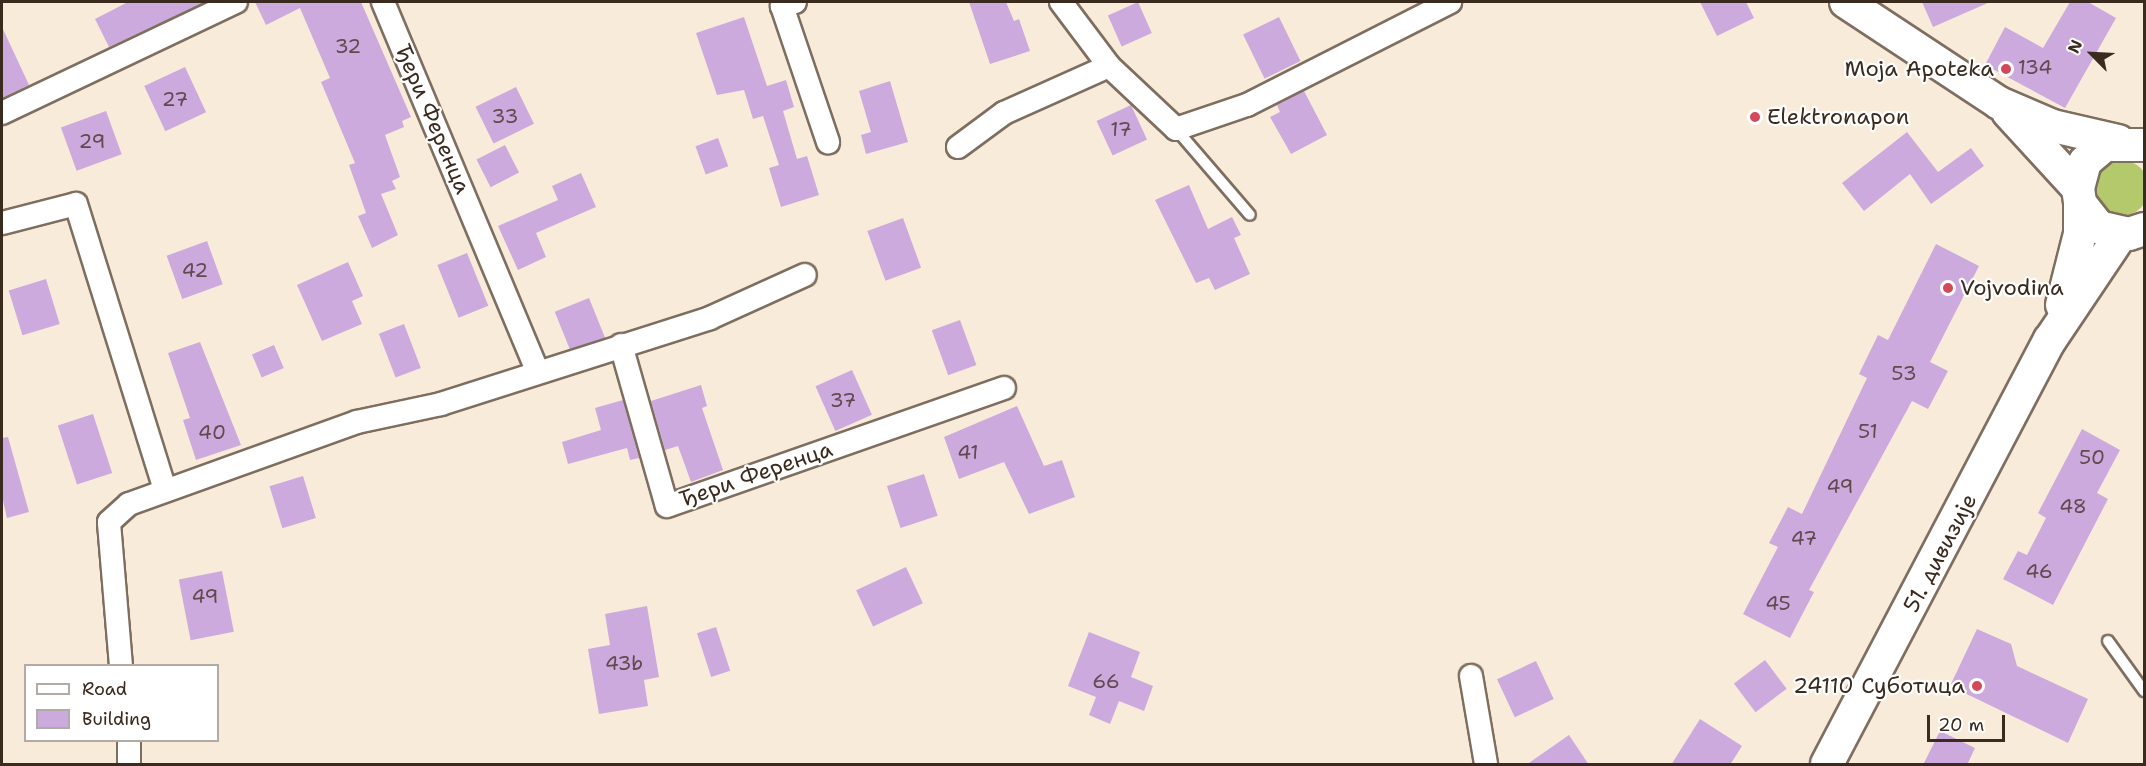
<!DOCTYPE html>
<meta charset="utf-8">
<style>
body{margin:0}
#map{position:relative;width:2146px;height:766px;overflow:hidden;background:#f9ebda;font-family:"Shantell Sans",sans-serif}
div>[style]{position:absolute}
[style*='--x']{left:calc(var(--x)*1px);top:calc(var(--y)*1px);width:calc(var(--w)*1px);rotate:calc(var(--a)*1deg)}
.green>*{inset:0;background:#b4c86c}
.round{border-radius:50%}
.building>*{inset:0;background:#cdaade;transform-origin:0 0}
.roads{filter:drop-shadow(2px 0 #7e6e60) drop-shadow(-2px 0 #7e6e60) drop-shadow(0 2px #7e6e60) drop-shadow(0 -2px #7e6e60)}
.lane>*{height:10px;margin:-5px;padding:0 5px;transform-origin:5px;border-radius:5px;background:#fff}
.street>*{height:22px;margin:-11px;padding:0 11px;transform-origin:11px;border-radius:11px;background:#fff}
.secondary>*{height:32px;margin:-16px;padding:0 16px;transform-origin:16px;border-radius:16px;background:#fff}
.dots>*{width:16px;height:16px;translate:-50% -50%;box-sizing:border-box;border:3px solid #fff;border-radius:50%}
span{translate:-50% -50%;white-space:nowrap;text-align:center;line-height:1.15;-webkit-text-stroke:4.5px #fff;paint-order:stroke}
.number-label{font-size:20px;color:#604a4e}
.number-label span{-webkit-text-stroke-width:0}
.poi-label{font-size:22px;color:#3b2a1e}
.right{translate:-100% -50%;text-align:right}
.left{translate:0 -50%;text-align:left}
.street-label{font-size:22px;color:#3b2a1e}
.frame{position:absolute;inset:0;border:3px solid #3b2a1e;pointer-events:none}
.legend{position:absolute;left:24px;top:664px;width:195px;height:78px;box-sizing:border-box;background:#fff;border:2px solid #b1aaa5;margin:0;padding:8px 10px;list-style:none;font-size:18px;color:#3b2a1e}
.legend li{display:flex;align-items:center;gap:12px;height:30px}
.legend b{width:30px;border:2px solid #b1aaa5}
.north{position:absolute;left:2062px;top:24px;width:60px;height:60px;-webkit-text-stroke:4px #fff;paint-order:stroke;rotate:294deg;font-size:16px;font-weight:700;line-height:24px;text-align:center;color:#3b2a1e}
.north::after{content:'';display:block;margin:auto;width:21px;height:27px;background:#3b2a1e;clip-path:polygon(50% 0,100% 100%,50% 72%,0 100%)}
.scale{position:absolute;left:1927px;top:715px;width:78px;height:27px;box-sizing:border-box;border:3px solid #3b2a1e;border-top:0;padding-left:8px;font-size:18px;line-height:21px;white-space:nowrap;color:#3b2a1e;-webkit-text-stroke:4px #fff;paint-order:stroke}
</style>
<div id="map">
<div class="green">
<i class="round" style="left:2093px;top:160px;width:56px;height:56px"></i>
</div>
<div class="building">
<i style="clip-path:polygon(128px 2px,206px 2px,109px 47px,95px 19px)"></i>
<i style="clip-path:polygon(255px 2px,361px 2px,411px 117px,402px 121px,404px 127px,385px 135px,400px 177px,392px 181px,396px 189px,381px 194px,398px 235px,372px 248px,358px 216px,366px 213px,349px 165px,355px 163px,321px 82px,330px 78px,300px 8px,266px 25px)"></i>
<i style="clip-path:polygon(969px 2px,1006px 2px,1014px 21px,1019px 19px,1030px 51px,990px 64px)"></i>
<i style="left:1138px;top:2px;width:34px;height:33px;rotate:66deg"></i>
<i style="clip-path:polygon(1700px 2px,1746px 2px,1754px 18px,1717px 36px)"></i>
<i style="clip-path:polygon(1922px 2px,1990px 2px,1933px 27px)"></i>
<i style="clip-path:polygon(2070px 2px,2088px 2px,2116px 18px,2065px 108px,1985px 65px,2005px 27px,2043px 48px)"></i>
<i style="clip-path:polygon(744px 17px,767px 86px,786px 80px,794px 107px,783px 111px,797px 159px,807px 156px,819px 195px,781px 207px,769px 168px,779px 165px,763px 116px,753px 119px,744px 90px,717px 95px,696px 33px)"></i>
<i style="left:1279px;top:17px;width:49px;height:40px;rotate:64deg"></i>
<i style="clip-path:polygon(2px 27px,29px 85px,2px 98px)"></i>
<i style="left:185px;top:67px;width:50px;height:45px;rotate:65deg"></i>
<i style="clip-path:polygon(890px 81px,908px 142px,866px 154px,861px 135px,871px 132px,859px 91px)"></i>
<i style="left:516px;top:87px;width:41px;height:45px;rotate:64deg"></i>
<i style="clip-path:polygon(1304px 91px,1327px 135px,1291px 154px,1270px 117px,1280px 112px,1277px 105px)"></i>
<i style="left:1131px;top:105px;width:38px;height:38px;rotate:65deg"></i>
<i style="left:106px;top:111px;width:46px;height:48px;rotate:70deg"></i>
<i style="clip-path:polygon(1907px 132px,1938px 172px,1971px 148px,1984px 166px,1931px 204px,1910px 174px,1864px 211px,1842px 183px)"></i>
<i style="left:718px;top:138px;width:30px;height:24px;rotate:70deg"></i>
<i style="left:505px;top:145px;width:31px;height:32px;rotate:63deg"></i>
<i style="clip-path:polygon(581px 173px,596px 207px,536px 233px,546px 257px,518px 270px,498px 226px,558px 200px,552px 186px)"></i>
<i style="clip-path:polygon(1189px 185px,1208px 229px,1232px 217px,1241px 235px,1234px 238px,1250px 274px,1215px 290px,1209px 278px,1196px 283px,1155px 200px)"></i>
<i style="left:903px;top:218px;width:53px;height:38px;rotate:70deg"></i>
<i style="left:207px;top:241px;width:46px;height:43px;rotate:70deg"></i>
<i style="clip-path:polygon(1936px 244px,1979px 266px,1930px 362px,1948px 371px,1928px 409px,1912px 401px,1809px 590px,1814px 592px,1790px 638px,1743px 614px,1778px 547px,1769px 543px,1788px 507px,1802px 514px,1867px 378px,1859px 374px,1878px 335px,1888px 340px)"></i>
<i style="left:467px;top:253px;width:57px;height:32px;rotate:68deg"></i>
<i style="clip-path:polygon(348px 262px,363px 296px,352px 301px,362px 324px,322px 341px,297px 285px)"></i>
<i style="left:46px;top:279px;width:47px;height:39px;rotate:73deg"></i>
<i style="left:589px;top:298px;width:43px;height:37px;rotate:68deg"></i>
<i style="left:960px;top:320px;width:48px;height:30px;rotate:70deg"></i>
<i style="left:404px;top:324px;width:47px;height:27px;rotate:69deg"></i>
<i style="clip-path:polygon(200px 342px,241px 445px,196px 460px,183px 420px,190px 418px,168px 353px)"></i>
<i style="left:274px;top:345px;width:25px;height:24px;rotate:67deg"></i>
<i style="left:852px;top:370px;width:49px;height:40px;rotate:66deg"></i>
<i style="clip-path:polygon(701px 385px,707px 406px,702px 408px,723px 470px,691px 482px,678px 446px,665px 450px,651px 401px)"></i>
<i style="clip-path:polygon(623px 400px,639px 458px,630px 460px,627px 448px,568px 464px,562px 442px,601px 430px,595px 408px)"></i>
<i style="clip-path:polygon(1017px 406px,1044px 466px,1062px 460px,1075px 497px,1029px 514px,1004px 462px,959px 479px,944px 437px)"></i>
<i style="left:93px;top:414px;width:62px;height:37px;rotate:72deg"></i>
<i style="clip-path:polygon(2082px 429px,2120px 450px,2097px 493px,2108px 499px,2053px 605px,2003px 579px,2018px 551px,2027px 555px,2046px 518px,2038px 513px)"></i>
<i style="clip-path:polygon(8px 437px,29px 512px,7px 518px,2px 496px,2px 438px)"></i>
<i style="left:924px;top:474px;width:44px;height:39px;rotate:72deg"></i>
<i style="left:303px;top:476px;width:44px;height:35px;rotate:73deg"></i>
<i style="left:906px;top:567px;width:40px;height:55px;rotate:65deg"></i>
<i style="left:222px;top:571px;width:62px;height:44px;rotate:79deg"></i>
<i style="clip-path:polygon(647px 606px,659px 677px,644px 680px,648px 706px,599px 714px,588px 649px,610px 645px,605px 614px)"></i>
<i style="left:716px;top:627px;width:46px;height:20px;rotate:72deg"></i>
<i style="clip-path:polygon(1977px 629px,2011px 644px,2017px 666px,2088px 699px,2068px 743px,1950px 686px)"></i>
<i style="clip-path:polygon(1089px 632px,1140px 652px,1131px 677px,1153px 686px,1144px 711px,1119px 701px,1110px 724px,1089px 715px,1096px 697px,1068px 686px)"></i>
<i style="left:1765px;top:660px;width:36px;height:39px;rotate:53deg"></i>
<i style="left:1536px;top:661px;width:42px;height:43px;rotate:65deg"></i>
<i style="clip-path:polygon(1700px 719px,1742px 746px,1730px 765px,1671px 765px)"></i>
<i style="clip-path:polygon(1940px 731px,1975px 748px,1967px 765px,1923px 765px)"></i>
<i style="clip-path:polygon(1569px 735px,1589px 765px,1526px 765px)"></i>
</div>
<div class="roads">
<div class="lane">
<i style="--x:1176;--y:129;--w:113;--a:49.3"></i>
<i style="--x:2108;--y:641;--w:62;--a:54.2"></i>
</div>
<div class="street">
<i style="--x:383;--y:2;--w:399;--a:67.3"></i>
<i style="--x:795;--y:2;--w:14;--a:163"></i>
<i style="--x:782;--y:6;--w:144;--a:71.3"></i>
<i style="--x:1061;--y:2;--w:80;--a:53.1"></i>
<i style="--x:1109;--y:66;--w:92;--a:43.2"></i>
<i style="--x:1176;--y:129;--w:75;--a:-18.7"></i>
<i style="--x:1247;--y:105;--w:228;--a:-26.9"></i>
<i style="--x:2;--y:113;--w:259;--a:-25.4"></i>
<i style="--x:958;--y:147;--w:57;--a:-36.5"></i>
<i style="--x:1004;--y:113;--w:115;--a:-24.1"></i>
<i style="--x:2;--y:223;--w:76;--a:-14.4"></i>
<i style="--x:76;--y:204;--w:300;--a:72.7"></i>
<i style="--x:621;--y:345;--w:167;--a:74.1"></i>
<i style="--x:667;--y:506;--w:357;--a:-19.3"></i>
<i style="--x:121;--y:666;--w:144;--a:-94.8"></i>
<i style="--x:109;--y:522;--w:27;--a:-42"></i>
<i style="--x:129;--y:504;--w:242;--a:-19.8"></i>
<i style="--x:357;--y:422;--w:86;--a:-12.1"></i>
<i style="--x:441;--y:404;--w:282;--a:-17.7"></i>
<i style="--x:710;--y:318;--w:104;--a:-24.4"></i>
<i style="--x:1471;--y:676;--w:89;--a:80.3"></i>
<i style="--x:129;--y:764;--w:24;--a:-90"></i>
</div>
<div class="secondary">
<i style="--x:1846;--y:2;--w:183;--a:33.4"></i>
<i style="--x:1999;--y:103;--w:59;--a:23.1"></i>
<i style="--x:2053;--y:126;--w:67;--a:13"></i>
<i style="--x:2008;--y:112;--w:103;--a:47.4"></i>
<i style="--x:2144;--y:145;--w:39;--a:180"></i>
<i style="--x:2105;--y:145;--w:26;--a:140"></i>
<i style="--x:2085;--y:162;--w:27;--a:105"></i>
<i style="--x:2078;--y:188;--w:15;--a:82"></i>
<i style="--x:2080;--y:203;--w:31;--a:52"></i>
<i style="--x:2099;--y:227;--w:31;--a:13"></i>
<i style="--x:2129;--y:234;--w:16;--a:-18"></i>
<i style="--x:2062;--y:305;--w:73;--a:-75.8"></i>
<i style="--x:2080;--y:234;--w:31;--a:-90"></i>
<i style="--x:1827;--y:764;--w:479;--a:-62.3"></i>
<i style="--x:2050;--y:340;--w:129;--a:-56.1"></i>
</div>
</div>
<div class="dots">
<i style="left:2006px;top:69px;background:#d1495b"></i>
<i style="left:1755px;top:117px;background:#d1495b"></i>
<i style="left:1948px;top:288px;background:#d1495b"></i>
<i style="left:1977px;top:686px;background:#d1495b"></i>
</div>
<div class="number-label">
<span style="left:348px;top:46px">32</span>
<span style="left:2035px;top:67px">134</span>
<span style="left:175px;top:99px">27</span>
<span style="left:505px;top:116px">33</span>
<span style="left:1121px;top:129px">17</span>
<span style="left:92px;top:141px">29</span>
<span style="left:195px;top:270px">42</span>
<span style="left:1904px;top:373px">53</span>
<span style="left:843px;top:400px">37</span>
<span style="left:1868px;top:431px">51</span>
<span style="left:212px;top:432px">40</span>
<span style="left:968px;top:452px">41</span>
<span style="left:2092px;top:457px">50</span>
<span style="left:1840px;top:486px">49</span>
<span style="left:2073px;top:506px">48</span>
<span style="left:1804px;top:538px">47</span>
<span style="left:2039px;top:571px">46</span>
<span style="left:205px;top:596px">49</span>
<span style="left:1778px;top:603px">45</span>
<span style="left:624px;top:663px">43b</span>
<span style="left:1106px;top:681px">66</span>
</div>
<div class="poi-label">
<span class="right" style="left:1994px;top:69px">Moja Apoteka</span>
<span class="left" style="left:1767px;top:117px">Elektronapon</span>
<span class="left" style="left:1960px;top:288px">Vojvodina</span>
<span class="right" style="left:1965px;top:686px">24110 Суботица</span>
</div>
<div class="street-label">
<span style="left:433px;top:119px;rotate:67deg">Ђери Ференца</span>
<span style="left:756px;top:474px;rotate:-19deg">Ђери Ференца</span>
<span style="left:1940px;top:553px;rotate:-62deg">51. дивизије</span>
</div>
<div class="frame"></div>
<ul class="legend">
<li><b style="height:8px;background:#fff"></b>Road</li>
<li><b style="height:16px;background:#cdaade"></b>Building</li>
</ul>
<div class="north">N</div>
<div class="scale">20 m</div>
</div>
